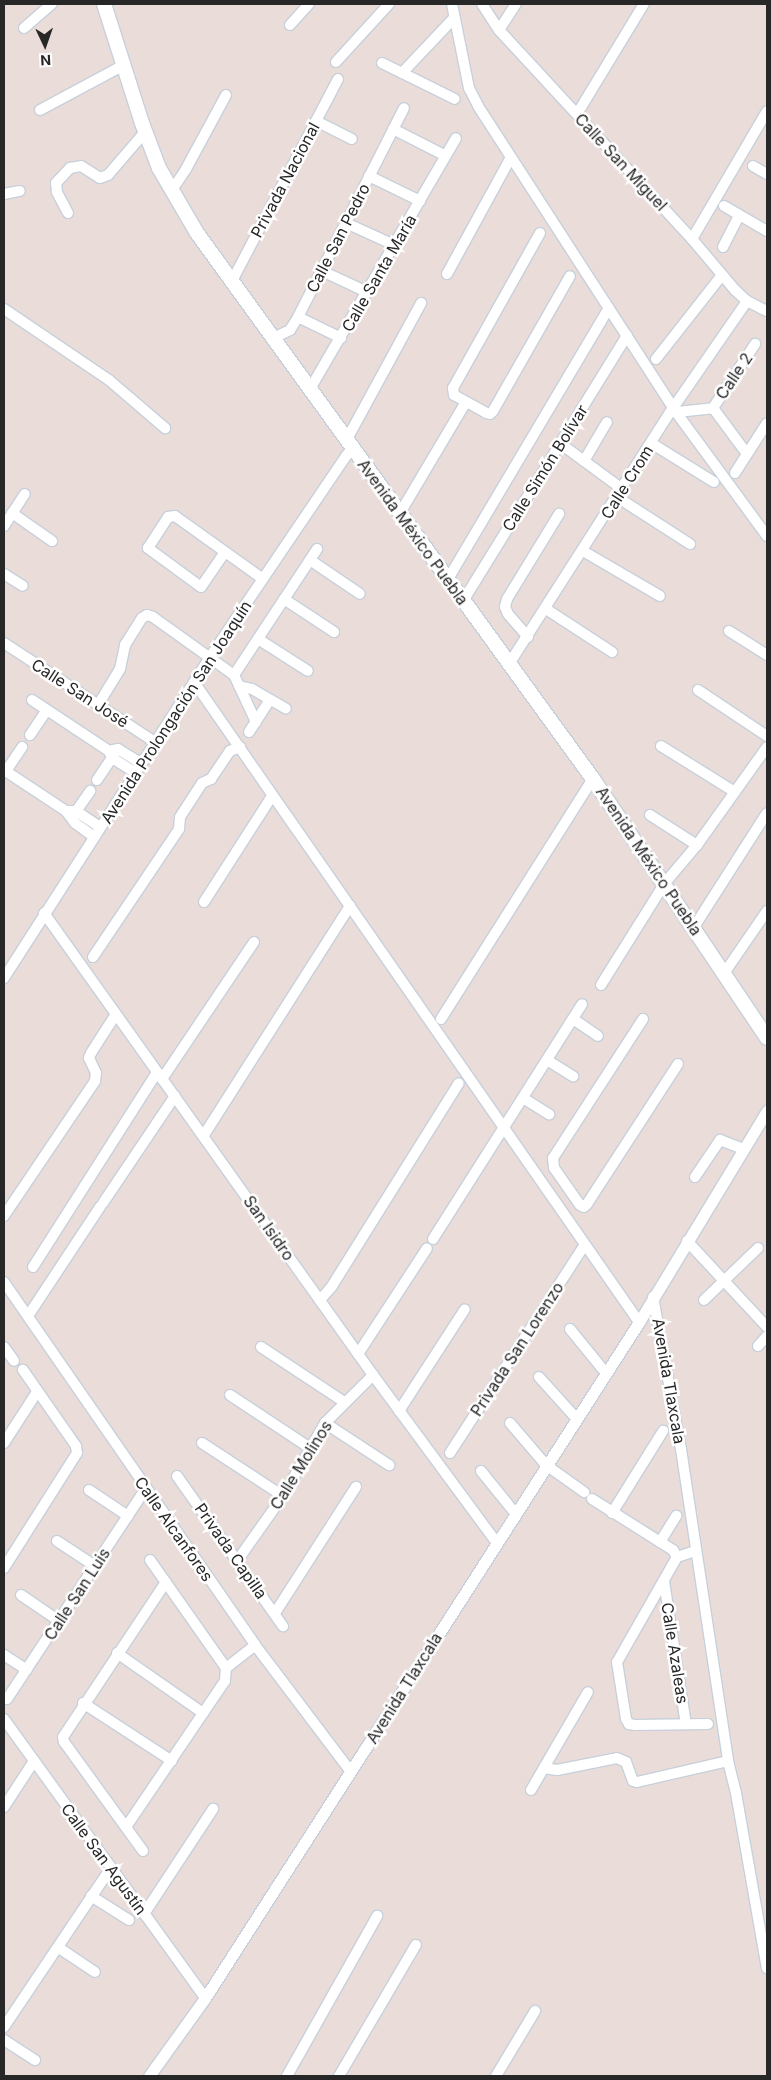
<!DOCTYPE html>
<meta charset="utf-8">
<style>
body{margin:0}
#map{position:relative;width:771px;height:2080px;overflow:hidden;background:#eaddd9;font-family:Inter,sans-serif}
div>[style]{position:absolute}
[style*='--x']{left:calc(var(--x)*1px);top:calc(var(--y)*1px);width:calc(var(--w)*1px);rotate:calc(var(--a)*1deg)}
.roads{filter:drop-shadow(1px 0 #c7d0da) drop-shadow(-1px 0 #c7d0da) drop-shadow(0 1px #c7d0da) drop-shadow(0 -1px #c7d0da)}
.minor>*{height:10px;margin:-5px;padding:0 5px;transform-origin:5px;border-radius:5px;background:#fff}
.tertiary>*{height:11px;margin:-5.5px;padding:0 5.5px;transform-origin:5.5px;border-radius:5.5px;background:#fff}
.secondary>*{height:14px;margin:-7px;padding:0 7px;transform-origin:7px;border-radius:7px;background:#fff}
span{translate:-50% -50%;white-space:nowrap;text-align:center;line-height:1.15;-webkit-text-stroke:5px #fff;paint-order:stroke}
.street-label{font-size:16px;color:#272727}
.frame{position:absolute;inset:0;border:5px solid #272727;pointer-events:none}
.north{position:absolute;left:20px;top:20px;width:50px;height:50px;-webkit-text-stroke:4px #fff;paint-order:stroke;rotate:177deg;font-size:14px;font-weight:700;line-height:20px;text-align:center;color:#272727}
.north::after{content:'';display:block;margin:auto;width:18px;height:22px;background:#272727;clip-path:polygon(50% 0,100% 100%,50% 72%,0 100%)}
</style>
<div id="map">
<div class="roads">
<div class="minor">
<i style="--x:452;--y:4;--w:86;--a:78.6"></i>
<i style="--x:469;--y:88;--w:20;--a:63"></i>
<i style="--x:478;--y:106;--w:359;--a:57.1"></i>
<i style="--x:673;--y:408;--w:159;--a:53.7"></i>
<i style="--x:482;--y:4;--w:31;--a:57"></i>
<i style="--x:499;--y:30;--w:284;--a:47.3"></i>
<i style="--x:692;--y:239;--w:67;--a:49.9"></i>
<i style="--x:735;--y:290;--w:16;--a:43"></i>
<i style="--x:747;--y:301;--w:22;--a:27"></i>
<i style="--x:290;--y:25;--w:28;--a:-48"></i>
<i style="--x:24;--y:28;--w:37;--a:-41"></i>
<i style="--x:499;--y:30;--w:31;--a:-57"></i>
<i style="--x:336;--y:62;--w:79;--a:-47.6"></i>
<i style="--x:382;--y:63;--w:81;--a:26.3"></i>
<i style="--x:402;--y:73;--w:76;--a:-46.6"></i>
<i style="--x:40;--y:110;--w:95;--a:-28.2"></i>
<i style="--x:577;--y:114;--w:129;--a:-58.7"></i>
<i style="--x:316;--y:121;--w:40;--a:26.6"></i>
<i style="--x:393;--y:129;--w:59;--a:27"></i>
<i style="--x:753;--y:166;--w:16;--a:30"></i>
<i style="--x:369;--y:176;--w:57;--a:26.1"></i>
<i style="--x:172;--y:190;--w:25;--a:-56"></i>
<i style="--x:186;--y:169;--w:84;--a:-61.6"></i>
<i style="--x:4;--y:194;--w:16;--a:-11"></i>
<i style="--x:724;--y:206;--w:50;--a:30.2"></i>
<i style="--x:68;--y:213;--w:24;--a:-118"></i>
<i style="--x:57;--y:192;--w:9;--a:-96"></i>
<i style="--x:56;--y:183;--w:21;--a:-47"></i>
<i style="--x:70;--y:168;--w:11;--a:-10"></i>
<i style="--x:81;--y:166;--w:22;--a:32"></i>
<i style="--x:100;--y:178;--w:9;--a:-21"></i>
<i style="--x:108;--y:175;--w:57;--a:-49.3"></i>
<i style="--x:346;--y:223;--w:53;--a:24.6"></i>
<i style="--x:540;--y:233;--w:178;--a:119.3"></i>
<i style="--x:453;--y:388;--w:7;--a:82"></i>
<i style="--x:454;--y:395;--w:37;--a:29"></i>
<i style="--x:486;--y:413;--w:4;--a:14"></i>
<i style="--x:490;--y:414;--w:4;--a:-45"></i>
<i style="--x:493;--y:411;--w:155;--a:-60.3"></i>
<i style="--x:692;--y:239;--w:148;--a:-59.6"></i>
<i style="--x:723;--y:247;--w:36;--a:-63"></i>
<i style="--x:322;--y:271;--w:50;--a:25"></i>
<i style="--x:447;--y:274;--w:133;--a:-61.3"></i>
<i style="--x:232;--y:281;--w:228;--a:-62.3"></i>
<i style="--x:4;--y:309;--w:127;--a:34.1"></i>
<i style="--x:109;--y:380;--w:74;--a:40.6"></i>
<i style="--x:298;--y:317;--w:48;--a:26"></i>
<i style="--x:273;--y:338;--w:19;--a:-25"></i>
<i style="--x:290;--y:330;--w:15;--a:-58"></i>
<i style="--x:298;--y:317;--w:234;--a:-63.1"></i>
<i style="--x:656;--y:359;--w:107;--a:-51.8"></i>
<i style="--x:310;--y:389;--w:290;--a:-59.8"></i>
<i style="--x:713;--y:408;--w:57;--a:53.5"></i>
<i style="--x:677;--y:412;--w:36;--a:-6"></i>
<i style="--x:713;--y:408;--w:77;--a:-56.7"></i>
<i style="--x:347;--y:439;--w:155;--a:-61.4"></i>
<i style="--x:651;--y:443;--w:74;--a:31.8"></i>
<i style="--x:561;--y:444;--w:76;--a:36.4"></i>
<i style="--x:584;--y:461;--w:45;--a:-59.5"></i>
<i style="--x:735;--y:473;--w:59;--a:-57.4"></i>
<i style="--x:617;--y:497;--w:87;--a:32.8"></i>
<i style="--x:12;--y:513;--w:49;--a:35"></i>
<i style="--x:400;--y:513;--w:129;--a:-59.3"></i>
<i style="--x:4;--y:526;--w:38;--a:-57"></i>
<i style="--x:583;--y:551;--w:89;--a:30.3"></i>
<i style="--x:225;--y:552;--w:42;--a:124.4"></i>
<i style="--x:201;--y:587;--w:66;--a:-143.7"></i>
<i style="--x:148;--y:548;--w:37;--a:-57"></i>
<i style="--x:168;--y:517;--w:7;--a:-8"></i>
<i style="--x:175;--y:516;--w:108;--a:35.6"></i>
<i style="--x:310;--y:560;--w:60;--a:34.2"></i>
<i style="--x:4;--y:574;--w:22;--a:32"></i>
<i style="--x:448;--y:579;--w:315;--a:-59.3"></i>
<i style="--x:284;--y:599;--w:60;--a:33.4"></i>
<i style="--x:463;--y:601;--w:312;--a:-58.3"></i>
<i style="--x:546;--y:609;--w:79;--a:33.1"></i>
<i style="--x:729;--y:631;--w:45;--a:32.3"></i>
<i style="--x:528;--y:637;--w:30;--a:-131"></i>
<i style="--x:508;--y:614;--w:8;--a:-113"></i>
<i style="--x:505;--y:607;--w:8;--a:-76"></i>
<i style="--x:507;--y:599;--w:100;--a:-58.5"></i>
<i style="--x:258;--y:639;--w:59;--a:32.6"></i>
<i style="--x:4;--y:643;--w:182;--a:33.3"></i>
<i style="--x:509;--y:664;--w:304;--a:-57.4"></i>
<i style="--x:673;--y:408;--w:130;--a:-55.3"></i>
<i style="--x:234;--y:675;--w:151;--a:-56.6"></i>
<i style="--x:194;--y:682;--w:780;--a:55.19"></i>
<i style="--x:239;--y:686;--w:13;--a:13"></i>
<i style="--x:252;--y:689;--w:39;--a:30"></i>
<i style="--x:698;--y:690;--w:83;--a:33.7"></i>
<i style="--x:32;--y:700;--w:92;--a:33.5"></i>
<i style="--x:109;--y:751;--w:8;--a:67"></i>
<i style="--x:112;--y:758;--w:28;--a:32"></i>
<i style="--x:98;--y:705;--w:42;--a:-58.6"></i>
<i style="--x:120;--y:669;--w:25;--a:-78"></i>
<i style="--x:125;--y:645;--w:32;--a:-58"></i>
<i style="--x:142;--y:618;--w:6;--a:-31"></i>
<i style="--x:147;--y:615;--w:6;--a:18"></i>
<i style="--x:153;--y:617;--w:100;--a:35.6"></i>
<i style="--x:234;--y:675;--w:52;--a:64.9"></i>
<i style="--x:249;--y:732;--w:38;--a:-57"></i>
<i style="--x:30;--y:735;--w:30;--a:-56"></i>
<i style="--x:661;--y:746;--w:87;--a:31.9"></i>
<i style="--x:113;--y:750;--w:5;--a:-11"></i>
<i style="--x:118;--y:749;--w:28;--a:32"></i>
<i style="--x:4;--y:770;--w:74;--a:33.5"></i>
<i style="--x:66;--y:811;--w:15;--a:53"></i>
<i style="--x:75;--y:823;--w:24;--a:36"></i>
<i style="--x:6;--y:771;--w:29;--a:-56"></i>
<i style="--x:97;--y:780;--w:37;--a:-56"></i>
<i style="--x:66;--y:811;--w:10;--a:0"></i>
<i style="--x:76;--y:811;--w:29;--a:34"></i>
<i style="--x:650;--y:815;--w:56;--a:32.6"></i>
<i style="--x:72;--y:817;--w:32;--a:-55"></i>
<i style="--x:204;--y:902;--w:122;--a:-57.3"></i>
<i style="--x:270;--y:799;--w:4;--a:-27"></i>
<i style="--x:44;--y:913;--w:567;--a:54.54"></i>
<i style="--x:373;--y:1375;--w:207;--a:53.6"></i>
<i style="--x:694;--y:927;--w:135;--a:-57.4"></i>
<i style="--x:93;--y:957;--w:154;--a:-56.1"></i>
<i style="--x:179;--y:829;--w:12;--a:-85"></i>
<i style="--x:180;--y:817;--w:40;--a:-57.1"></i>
<i style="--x:202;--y:783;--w:10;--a:-24"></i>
<i style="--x:211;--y:779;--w:34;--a:-56"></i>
<i style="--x:230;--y:751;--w:11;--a:-22"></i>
<i style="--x:725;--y:972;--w:74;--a:-55.5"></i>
<i style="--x:4;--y:978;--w:381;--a:-57.3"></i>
<i style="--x:210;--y:657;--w:243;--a:-55.9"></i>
<i style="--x:346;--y:456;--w:11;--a:-49"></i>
<i style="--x:601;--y:985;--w:119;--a:-58"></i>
<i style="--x:664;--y:884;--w:51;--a:-49.8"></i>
<i style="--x:697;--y:845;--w:120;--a:-54.5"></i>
<i style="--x:441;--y:1019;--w:284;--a:-57.7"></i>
<i style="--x:573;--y:1019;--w:30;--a:34"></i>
<i style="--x:643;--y:1019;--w:166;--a:122.9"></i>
<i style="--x:553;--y:1158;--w:10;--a:84"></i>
<i style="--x:554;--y:1168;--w:45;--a:54.9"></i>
<i style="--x:580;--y:1205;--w:4;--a:27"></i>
<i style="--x:584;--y:1207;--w:4;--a:-45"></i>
<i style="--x:587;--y:1204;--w:167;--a:-57"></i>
<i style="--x:547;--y:1060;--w:31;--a:32"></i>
<i style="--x:162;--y:1079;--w:165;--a:-56.1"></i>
<i style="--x:523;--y:1098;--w:31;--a:32"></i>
<i style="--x:204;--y:1135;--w:272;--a:-57.5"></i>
<i style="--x:695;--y:1177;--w:45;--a:-56"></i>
<i style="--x:720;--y:1140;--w:25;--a:21"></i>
<i style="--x:103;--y:1203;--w:129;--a:-56.1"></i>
<i style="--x:4;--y:1216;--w:163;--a:-56"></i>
<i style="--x:95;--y:1081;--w:8;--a:-83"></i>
<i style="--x:96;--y:1073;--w:17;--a:-115"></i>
<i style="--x:89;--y:1058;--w:5;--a:-68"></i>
<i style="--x:91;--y:1053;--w:46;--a:-57.3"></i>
<i style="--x:433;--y:1239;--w:278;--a:-57.6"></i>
<i style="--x:687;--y:1241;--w:117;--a:47.1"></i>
<i style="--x:33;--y:1267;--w:231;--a:-57.5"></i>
<i style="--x:4;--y:1282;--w:441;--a:55.3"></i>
<i style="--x:255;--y:1645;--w:159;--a:52.9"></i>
<i style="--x:653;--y:1297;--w:155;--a:79.6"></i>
<i style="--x:681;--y:1449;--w:316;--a:81.4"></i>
<i style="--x:728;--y:1761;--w:33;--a:76"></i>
<i style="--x:736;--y:1793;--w:178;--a:80"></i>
<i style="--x:320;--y:1300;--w:18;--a:-49"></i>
<i style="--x:332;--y:1286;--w:239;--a:-58"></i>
<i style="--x:704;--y:1300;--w:75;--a:-43.9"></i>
<i style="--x:28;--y:1316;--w:131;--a:-56.6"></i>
<i style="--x:570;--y:1329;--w:55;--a:50.9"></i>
<i style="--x:758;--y:1346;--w:13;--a:-48"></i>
<i style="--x:4;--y:1347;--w:17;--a:54"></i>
<i style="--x:261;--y:1347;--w:100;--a:33.5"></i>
<i style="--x:358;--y:1354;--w:126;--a:-56.9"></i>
<i style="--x:539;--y:1377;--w:55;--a:47.9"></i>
<i style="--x:230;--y:1395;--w:96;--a:33.5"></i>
<i style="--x:399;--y:1411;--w:121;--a:-57.1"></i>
<i style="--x:325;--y:1423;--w:77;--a:33.3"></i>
<i style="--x:510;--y:1423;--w:55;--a:49.4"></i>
<i style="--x:546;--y:1465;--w:47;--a:35.4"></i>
<i style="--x:4;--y:1443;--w:61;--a:-57.1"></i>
<i style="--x:202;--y:1443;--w:97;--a:33.2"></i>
<i style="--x:450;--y:1453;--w:247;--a:-57.1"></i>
<i style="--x:481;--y:1471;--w:54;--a:51"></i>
<i style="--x:177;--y:1476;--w:184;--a:54.8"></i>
<i style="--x:89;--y:1490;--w:47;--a:33.7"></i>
<i style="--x:592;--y:1499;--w:96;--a:32.2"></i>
<i style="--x:673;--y:1550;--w:8;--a:60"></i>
<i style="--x:612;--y:1513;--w:97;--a:-58.1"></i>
<i style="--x:57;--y:1541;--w:45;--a:33.3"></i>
<i style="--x:660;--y:1542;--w:31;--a:-58"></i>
<i style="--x:677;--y:1557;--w:121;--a:119.7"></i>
<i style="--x:617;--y:1662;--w:58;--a:81"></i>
<i style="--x:626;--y:1719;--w:6;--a:59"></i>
<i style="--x:629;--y:1724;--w:6;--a:9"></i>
<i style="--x:635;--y:1725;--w:73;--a:-0.8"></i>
<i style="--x:677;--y:1557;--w:20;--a:-18"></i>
<i style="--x:150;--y:1560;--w:132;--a:54.9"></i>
<i style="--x:237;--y:1561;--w:80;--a:-54.7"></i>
<i style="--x:283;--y:1496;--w:84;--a:-60.1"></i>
<i style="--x:325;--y:1423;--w:68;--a:-45"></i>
<i style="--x:4;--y:1568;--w:136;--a:-57.6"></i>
<i style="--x:77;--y:1453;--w:7;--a:-98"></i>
<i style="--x:76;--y:1446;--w:93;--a:-124.9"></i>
<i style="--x:664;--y:1581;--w:145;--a:81.3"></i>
<i style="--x:21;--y:1595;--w:46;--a:34.4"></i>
<i style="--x:275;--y:1613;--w:150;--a:-57.3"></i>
<i style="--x:117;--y:1653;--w:105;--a:34.9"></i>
<i style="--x:4;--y:1655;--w:27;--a:33"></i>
<i style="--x:7;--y:1699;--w:253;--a:-56.6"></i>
<i style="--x:83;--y:1703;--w:106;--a:33.1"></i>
<i style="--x:4;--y:1719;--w:344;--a:54.2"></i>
<i style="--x:544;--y:1768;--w:13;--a:9"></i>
<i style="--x:557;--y:1770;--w:61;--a:-11.3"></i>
<i style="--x:617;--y:1758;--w:10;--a:24"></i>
<i style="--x:626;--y:1762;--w:20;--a:70"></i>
<i style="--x:633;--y:1781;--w:4;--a:14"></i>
<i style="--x:637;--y:1782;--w:93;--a:-13"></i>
<i style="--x:531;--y:1790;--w:113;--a:-59.8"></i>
<i style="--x:4;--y:1807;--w:55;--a:-56.9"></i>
<i style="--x:126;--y:1827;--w:176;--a:-55.9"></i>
<i style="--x:225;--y:1681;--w:13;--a:-86"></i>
<i style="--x:226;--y:1668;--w:37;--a:-38"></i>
<i style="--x:143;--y:1851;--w:135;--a:-125.9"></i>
<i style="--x:64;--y:1742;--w:5;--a:-101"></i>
<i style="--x:63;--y:1737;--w:186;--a:-56.4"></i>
<i style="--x:91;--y:1896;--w:45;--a:32.3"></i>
<i style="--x:144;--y:1914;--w:126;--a:-56.7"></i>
<i style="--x:59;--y:1948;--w:43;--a:33.7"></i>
<i style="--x:4;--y:2027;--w:192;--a:-56.1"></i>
<i style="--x:4;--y:2040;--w:37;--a:33"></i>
<i style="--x:287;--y:2076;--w:184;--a:-60.6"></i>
<i style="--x:339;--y:2076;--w:152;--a:-59.6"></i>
<i style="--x:496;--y:2076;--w:76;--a:-59"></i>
</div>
<div class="tertiary">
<i style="--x:149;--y:2076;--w:96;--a:-54.3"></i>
<i style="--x:205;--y:1998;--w:803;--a:-57.3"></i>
<i style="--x:639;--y:1322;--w:247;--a:-58.8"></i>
</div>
<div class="secondary">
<i style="--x:104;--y:4;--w:125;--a:72.3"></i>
<i style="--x:142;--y:123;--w:48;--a:69.3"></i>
<i style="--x:159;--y:168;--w:75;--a:59.7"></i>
<i style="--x:197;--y:233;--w:674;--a:54.05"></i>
<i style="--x:593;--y:779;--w:312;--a:56.1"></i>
</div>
</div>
<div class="street-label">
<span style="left:621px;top:162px;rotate:47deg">Calle San Miguel</span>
<span style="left:285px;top:180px;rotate:-62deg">Privada Nacional</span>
<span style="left:338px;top:238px;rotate:-63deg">Calle San Pedro</span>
<span style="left:379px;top:273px;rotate:-60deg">Calle Santa María</span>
<span style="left:734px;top:376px;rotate:-56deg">Calle 2</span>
<span style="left:545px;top:468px;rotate:-58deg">Calle Simón Bolívar</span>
<span style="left:627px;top:482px;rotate:-58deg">Calle Crom</span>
<span style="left:413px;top:532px;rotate:54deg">Avenida México Puebla</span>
<span style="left:80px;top:693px;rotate:33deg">Calle San José</span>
<span style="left:176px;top:712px;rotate:-57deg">Avenida Prolongación San Joaquín</span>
<span style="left:649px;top:861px;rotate:56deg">Avenida México Puebla</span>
<span style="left:269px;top:1228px;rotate:55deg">San Isidro</span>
<span style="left:517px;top:1349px;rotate:-57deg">Privada San Lorenzo</span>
<span style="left:669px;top:1381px;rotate:80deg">Avenida Tlaxcala</span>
<span style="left:301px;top:1465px;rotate:-58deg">Calle Molinos</span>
<span style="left:174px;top:1529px;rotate:55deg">Calle Alcanfores</span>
<span style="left:231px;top:1551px;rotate:55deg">Privada Capilla</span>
<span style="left:77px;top:1594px;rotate:-57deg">Calle San Luis</span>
<span style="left:675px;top:1653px;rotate:81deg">Calle Azaleas</span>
<span style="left:404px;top:1688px;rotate:-58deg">Avenida Tlaxcala</span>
<span style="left:104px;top:1859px;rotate:54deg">Calle San Agustín</span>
</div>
<div class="frame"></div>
<div class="north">N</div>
</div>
